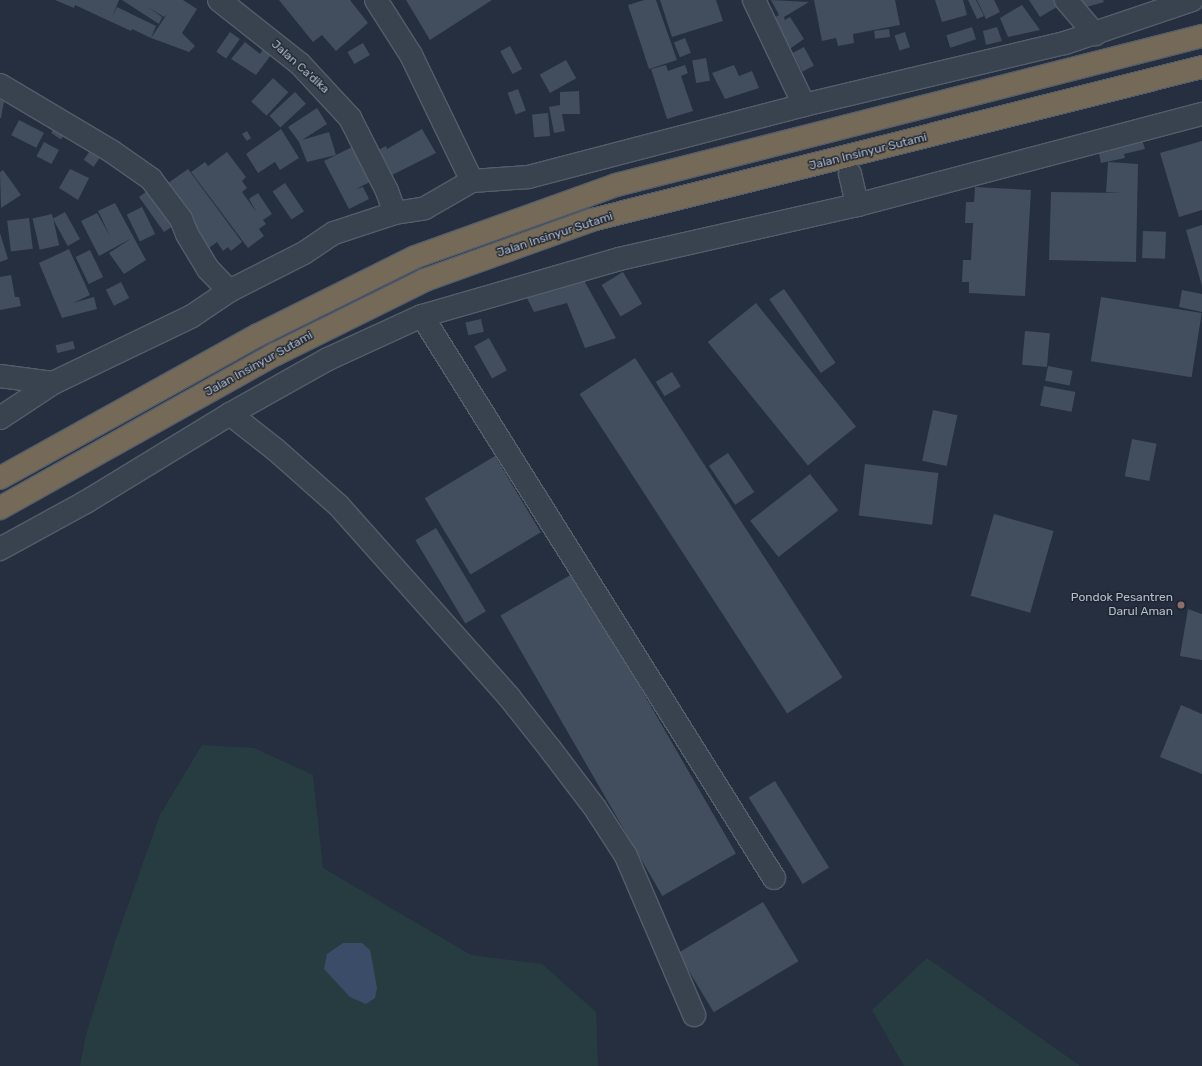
<!DOCTYPE html>
<style>
body{margin:0}
#map{position:relative;width:1202px;height:1066px;overflow:hidden;background:#252f3f;font-family:Rubik,sans-serif}
div>[style]{position:absolute}
[style*='--x']{left:calc(var(--x)*1px);top:calc(var(--y)*1px);width:calc(var(--w)*1px);rotate:calc(var(--a)*1deg)}
.green>*{inset:0;background:#273c40}
.water>*{inset:0;background:#3b4c68}
.building>*{inset:0;background:#424d5e;transform-origin:0 0}
.minor-tunnel>*{height:22px;margin-top:-11px;transform-origin:0;background:repeating-linear-gradient(90deg,#3b4454 0 22px,transparent 0 33px)}
.roads{filter:drop-shadow(1px 0 #545d6a) drop-shadow(-1px 0 #545d6a) drop-shadow(0 1px #545d6a) drop-shadow(0 -1px #545d6a)}
.minor>*{height:22px;margin:-11px;padding:0 11px;transform-origin:11px;border-radius:11px;background:#39424f}
.highway>*{height:22px;margin:-11px;padding:0 11px;transform-origin:11px;border-radius:11px;background:#756a57}
.dots>*{width:11px;height:11px;translate:-50% -50%;box-sizing:border-box;border:2px solid #1e2634;border-radius:50%}
span{translate:-50% -50%;white-space:nowrap;text-align:center;line-height:1.15;-webkit-text-stroke:3px #1e2634;paint-order:stroke}
.street-label{font-size:12px;color:#b6bdca}
.poi-label{font-size:12px;color:#b6bdca}
.right{translate:-100% -50%;text-align:right}
</style>
<div id="map">
<div class="green">
<i style="clip-path:polygon(202px 745px,254px 748px,313px 775px,323px 868px,471px 955px,542px 964px,596px 1012px,598px 1066px,80px 1066px,86px 1035px,115px 942px,160px 815px)"></i>
<i style="clip-path:polygon(927px 958px,1079px 1065px,1079px 1066px,904px 1066px,872px 1010px)"></i>
</div>
<div class="water">
<i style="clip-path:polygon(343px 943px,362px 943px,370px 950px,377px 988px,375px 998px,366px 1004px,350px 997px,324px 969px,327px 954px)"></i>
</div>
<div class="building">
<i style="clip-path:polygon(55px 0,119px 0,112px 17px,117px 7px,156px 26px,151px 38px,167px 14px,164px 17px,148px 7px,162px 17px,159px 24px,122px 0,183px 0,197px 9px,182px 33px,195px 46px,189px 52px,151px 38px,132px 29px,131px 31px,75px 5px,74px 8px)"></i>
<i style="clip-path:polygon(279px 0,350px 0,368px 23px,336px 51px,322px 35px,313px 42px)"></i>
<i style="clip-path:polygon(406px 0,492px 0,430px 40px)"></i>
<i style="clip-path:polygon(644px 0,656px 0,677px 60px,649px 69px,628px 5px)"></i>
<i style="clip-path:polygon(660px 0,716px 0,723px 21px,672px 37px)"></i>
<i style="clip-path:polygon(771px 0,809px 2px,784px 17px,785px 20px,790px 17px,804px 39px,788px 50px,774px 27px,778px 24px,774px 18px,779px 15px)"></i>
<i style="clip-path:polygon(814px 0,895px 0,900px 25px,853px 34px,854px 43px,838px 46px,836px 38px,822px 41px)"></i>
<i style="clip-path:polygon(935px 0,963px 0,967px 15px,942px 22px)"></i>
<i style="clip-path:polygon(968px 0,976px 0,984px 16px,977px 19px)"></i>
<i style="clip-path:polygon(977px 0,994px 0,1000px 12px,986px 19px)"></i>
<i style="clip-path:polygon(1029px 0,1060px 0,1062px 4px,1040px 17px)"></i>
<i style="clip-path:polygon(1073px 0,1103px 0,1104px 2px,1076px 10px)"></i>
<i style="clip-path:polygon(1022px 5px,1040px 30px,1008px 37px,1000px 18px)"></i>
<i style="left:972px;top:27px;width:13px;height:27px;rotate:72deg"></i>
<i style="clip-path:polygon(997px 27px,1002px 41px,986px 45px,983px 31px)"></i>
<i style="left:889px;top:29px;width:8px;height:15px;rotate:83deg"></i>
<i style="left:230px;top:32px;width:12px;height:24px;rotate:35deg"></i>
<i style="left:905px;top:32px;width:16px;height:11px;rotate:72deg"></i>
<i style="left:685px;top:38px;width:16px;height:12px;rotate:68deg"></i>
<i style="clip-path:polygon(245px 42px,260px 54px,263px 49px,271px 55px,256px 75px,231px 59px)"></i>
<i style="left:363px;top:43px;width:14px;height:18px;rotate:60deg"></i>
<i style="left:510px;top:46px;width:26px;height:11px;rotate:62deg"></i>
<i style="left:804px;top:47px;width:21px;height:13px;rotate:62deg"></i>
<i style="left:706px;top:58px;width:23px;height:14px;rotate:80deg"></i>
<i style="left:566px;top:60px;width:21px;height:30px;rotate:61deg"></i>
<i style="clip-path:polygon(666px 65px,668px 71px,685px 65px,688px 73px,681px 76px,693px 111px,667px 119px,651px 69px)"></i>
<i style="clip-path:polygon(734px 65px,739px 76px,752px 71px,759px 88px,725px 99px,712px 73px)"></i>
<i style="left:273px;top:78px;width:21px;height:32px;rotate:43deg"></i>
<i style="left:518px;top:89px;width:23px;height:11px;rotate:70deg"></i>
<i style="clip-path:polygon(579px 91px,580px 114px,562px 114px,565px 131px,554px 133px,549px 107px,560px 105px,560px 92px)"></i>
<i style="left:295px;top:92px;width:16px;height:35px;rotate:47deg"></i>
<i style="clip-path:polygon(0 100px,4px 101px,1px 118px,0 118px)"></i>
<i style="clip-path:polygon(317px 108px,327px 124px,302px 140px,329px 132px,336px 155px,307px 162px,299px 142px,288px 127px)"></i>
<i style="left:548px;top:113px;width:23px;height:16px;rotate:85deg"></i>
<i style="left:19px;top:120px;width:28px;height:17px;rotate:27deg"></i>
<i style="left:55px;top:127px;width:12px;height:7px;rotate:35deg"></i>
<i style="clip-path:polygon(281px 129px,299px 158px,280px 170px,275px 162px,258px 173px,246px 154px)"></i>
<i style="clip-path:polygon(422px 129px,436px 153px,388px 177px,376px 151px,386px 146px,387px 149px)"></i>
<i style="clip-path:polygon(247px 131px,251px 138px,247px 141px,242px 134px)"></i>
<i style="clip-path:polygon(1141px 136px,1145px 149px,1124px 154px,1125px 158px,1101px 163px,1098px 149px)"></i>
<i style="clip-path:polygon(1202px 141px,1202px 210px,1179px 217px,1160px 153px)"></i>
<i style="left:44px;top:142px;width:17px;height:16px;rotate:28deg"></i>
<i style="left:94px;top:145px;width:12px;height:18px;rotate:35deg"></i>
<i style="clip-path:polygon(354px 146px,372px 181px,356px 189px,363px 187px,369px 199px,349px 209px,324px 161px)"></i>
<i style="clip-path:polygon(227px 152px,246px 177px,242px 181px,247px 188px,242px 192px,257px 213px,249px 199px,258px 193px,272px 214px,263px 220px,266px 224px,259px 229px,264px 236px,248px 248px,191px 172px,205px 162px,208px 166px)"></i>
<i style="clip-path:polygon(1108px 162px,1138px 164px,1136px 262px,1049px 260px,1051px 192px,1122px 193px,1106px 192px)"></i>
<i style="clip-path:polygon(70px 169px,89px 178px,78px 200px,59px 188px)"></i>
<i style="clip-path:polygon(188px 169px,242px 242px,231px 251px,228px 247px,223px 251px,217px 242px,205px 251px,164px 186px)"></i>
<i style="clip-path:polygon(3px 170px,21px 195px,1px 208px,0 172px)"></i>
<i style="left:285px;top:183px;width:34px;height:15px;rotate:56deg"></i>
<i style="clip-path:polygon(154px 186px,173px 226px,164px 232px,139px 197px)"></i>
<i style="clip-path:polygon(975px 187px,1031px 190px,1025px 296px,969px 293px,969px 282px,962px 282px,963px 260px,971px 260px,973px 223px,965px 223px,966px 202px,974px 202px)"></i>
<i style="clip-path:polygon(115px 203px,146px 260px,124px 274px,109px 253px,132px 238px,99px 256px,81px 221px,97px 213px,110px 236px,98px 211px)"></i>
<i style="left:142px;top:207px;width:30px;height:17px;rotate:64deg"></i>
<i style="left:65px;top:212px;width:31px;height:14px;rotate:61deg"></i>
<i style="left:52px;top:214px;width:32px;height:20px;rotate:77deg"></i>
<i style="left:29px;top:218px;width:31px;height:22px;rotate:83deg"></i>
<i style="clip-path:polygon(1202px 225px,1202px 286px,1186px 230px)"></i>
<i style="left:1143px;top:231px;width:23px;height:27px;rotate:2deg"></i>
<i style="clip-path:polygon(0 233px,8px 259px,0 262px)"></i>
<i style="clip-path:polygon(69px 249px,90px 295px,73px 303px,94px 297px,97px 309px,62px 318px,39px 263px)"></i>
<i style="left:90px;top:250px;width:30px;height:16px;rotate:64deg"></i>
<i style="left:623px;top:272px;width:37px;height:25px;rotate:59deg"></i>
<i style="clip-path:polygon(11px 275px,15px 297px,19px 297px,21px 306px,0 310px,0 277px)"></i>
<i style="clip-path:polygon(581px 275px,616px 338px,585px 348px,567px 303px,534px 312px,524px 292px)"></i>
<i style="left:121px;top:282px;width:18px;height:17px;rotate:63deg"></i>
<i style="left:784px;top:289px;width:90px;height:18px;rotate:55deg"></i>
<i style="clip-path:polygon(1182px 290px,1202px 294px,1202px 312px,1179px 307px)"></i>
<i style="left:1101px;top:297px;width:102px;height:65px;rotate:9deg"></i>
<i style="left:756px;top:303px;width:159px;height:62px;rotate:51deg"></i>
<i style="left:481px;top:319px;width:13px;height:16px;rotate:77deg"></i>
<i style="left:1025px;top:331px;width:25px;height:34px;rotate:5deg"></i>
<i style="left:489px;top:338px;width:37px;height:17px;rotate:61deg"></i>
<i style="left:73px;top:341px;width:8px;height:18px;rotate:76deg"></i>
<i style="left:635px;top:358px;width:381px;height:66px;rotate:57deg"></i>
<i style="left:1048px;top:366px;width:25px;height:15px;rotate:11deg"></i>
<i style="left:672px;top:372px;width:17px;height:19px;rotate:59deg"></i>
<i style="left:1044px;top:386px;width:32px;height:20px;rotate:11deg"></i>
<i style="left:933px;top:410px;width:25px;height:52px;rotate:12deg"></i>
<i style="left:1132px;top:439px;width:25px;height:38px;rotate:11deg"></i>
<i style="left:728px;top:453px;width:47px;height:23px;rotate:56deg"></i>
<i style="left:495px;top:456px;width:89px;height:82px;rotate:59deg"></i>
<i style="left:865px;top:464px;width:74px;height:52px;rotate:7deg"></i>
<i style="left:810px;top:474px;width:46px;height:76px;rotate:52deg"></i>
<i style="left:994px;top:514px;width:62px;height:85px;rotate:16deg"></i>
<i style="left:436px;top:528px;width:97px;height:24px;rotate:59deg"></i>
<i style="left:574px;top:573px;width:324px;height:85px;rotate:60deg"></i>
<i style="clip-path:polygon(1188px 609px,1202px 614px,1202px 660px,1180px 656px)"></i>
<i style="clip-path:polygon(1181px 705px,1202px 714px,1202px 774px,1160px 757px)"></i>
<i style="left:775px;top:781px;width:102px;height:31px;rotate:58deg"></i>
<i style="left:763px;top:902px;width:69px;height:99px;rotate:59deg"></i>
</div>
<div class="minor-tunnel">
<i style="--x:836;--y:118;--w:58;--a:76"></i>
</div>
<div class="roads">
<div class="minor">
<i style="--x:219;--y:0;--w:103;--a:38.3"></i>
<i style="--x:300;--y:64;--w:74;--a:47.2"></i>
<i style="--x:350;--y:118;--w:82;--a:63.1"></i>
<i style="--x:387;--y:191;--w:23;--a:70"></i>
<i style="--x:376;--y:0;--w:65;--a:57.5"></i>
<i style="--x:411;--y:55;--w:140;--a:64.2"></i>
<i style="--x:754;--y:0;--w:116;--a:64.5"></i>
<i style="--x:1066;--y:0;--w:45;--a:49.5"></i>
<i style="--x:0;--y:85;--w:129;--a:30.7"></i>
<i style="--x:111;--y:151;--w:49;--a:35"></i>
<i style="--x:151;--y:179;--w:50;--a:53.1"></i>
<i style="--x:181;--y:219;--w:16;--a:68"></i>
<i style="--x:187;--y:234;--w:41;--a:59"></i>
<i style="--x:208;--y:269;--w:30;--a:46"></i>
<i style="--x:850;--y:174;--w:32;--a:77"></i>
<i style="--x:422;--y:316;--w:663;--a:57.94"></i>
<i style="--x:0;--y:376;--w:53;--a:7.5"></i>
<i style="--x:230;--y:414;--w:58;--a:38"></i>
<i style="--x:276;--y:450;--w:84;--a:41.6"></i>
<i style="--x:339;--y:506;--w:256;--a:48.3"></i>
<i style="--x:509;--y:697;--w:68;--a:51.6"></i>
<i style="--x:551;--y:750;--w:73;--a:52.8"></i>
<i style="--x:595;--y:808;--w:57;--a:57.1"></i>
<i style="--x:626;--y:856;--w:173;--a:66.8"></i>
<i style="--x:0;--y:418;--w:64;--a:-33.4"></i>
<i style="--x:53;--y:383;--w:154;--a:-25.7"></i>
<i style="--x:192;--y:316;--w:45;--a:-34"></i>
<i style="--x:229;--y:291;--w:84;--a:-26.9"></i>
<i style="--x:304;--y:253;--w:36;--a:-34"></i>
<i style="--x:334;--y:233;--w:64;--a:-18.2"></i>
<i style="--x:395;--y:213;--w:30;--a:-9"></i>
<i style="--x:425;--y:208;--w:54;--a:-29.9"></i>
<i style="--x:472;--y:181;--w:56;--a:-4.1"></i>
<i style="--x:528;--y:177;--w:285;--a:-14.6"></i>
<i style="--x:804;--y:105;--w:268;--a:-13.4"></i>
<i style="--x:1065;--y:43;--w:134;--a:-18.7"></i>
<i style="--x:0;--y:549;--w:98;--a:-28.7"></i>
<i style="--x:86;--y:502;--w:169;--a:-31.4"></i>
<i style="--x:230;--y:414;--w:112;--a:-29.3"></i>
<i style="--x:328;--y:359;--w:103;--a:-24.6"></i>
<i style="--x:422;--y:316;--w:205;--a:-16.1"></i>
<i style="--x:619;--y:259;--w:244;--a:-12.8"></i>
<i style="--x:857;--y:205;--w:357;--a:-14.8"></i>
</div>
<div class="highway">
<i style="--x:0;--y:478;--w:295;--a:-29"></i>
<i style="--x:258;--y:335;--w:175;--a:-26.4"></i>
<i style="--x:415;--y:257;--w:214;--a:-19.7"></i>
<i style="--x:616;--y:185;--w:605;--a:-14.27"></i>
<i style="--x:0;--y:508;--w:316;--a:-29.2"></i>
<i style="--x:276;--y:354;--w:166;--a:-26.4"></i>
<i style="--x:425;--y:280;--w:177;--a:-19.8"></i>
<i style="--x:592;--y:220;--w:629;--a:-14.08"></i>
</div>
</div>
<div class="dots">
<i style="left:1181px;top:605px;background:#8d6e63"></i>
</div>
<div class="street-label">
<span style="left:300px;top:67px;rotate:42deg">Jalan Ca'dika</span>
<span style="left:868px;top:152px;rotate:-14deg">Jalan Insinyur Sutami</span>
<span style="left:555px;top:235px;rotate:-18deg">Jalan Insinyur Sutami</span>
<span style="left:259px;top:364px;rotate:-29deg">Jalan Insinyur Sutami</span>
</div>
<div class="poi-label">
<span class="right" style="left:1173px;top:605px">Pondok Pesantren<br>Darul Aman</span>
</div>
</div>
